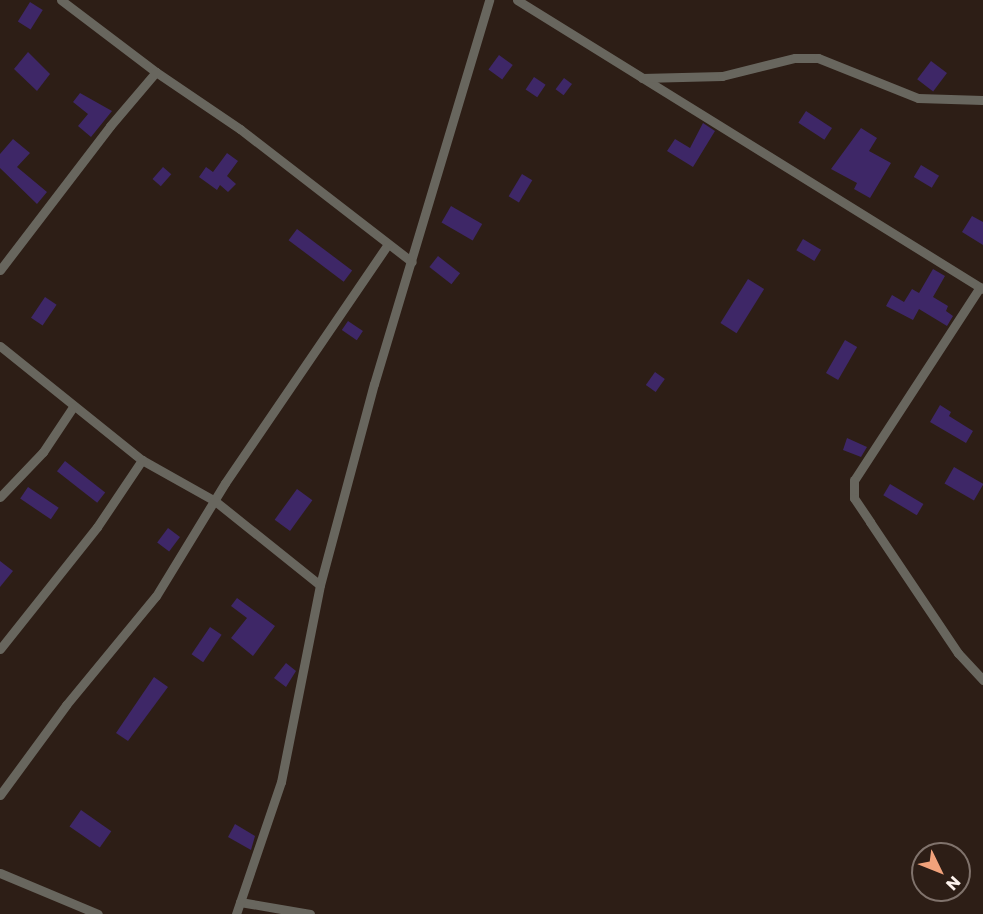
<!DOCTYPE html>
<style>
body{margin:0}
#map{position:relative;width:983px;height:914px;overflow:hidden;background:#2d1e16;font-family:Poppins,sans-serif}
div>[style]{position:absolute}
[style*='--x']{left:calc(var(--x)*1px);top:calc(var(--y)*1px);width:calc(var(--w)*1px);rotate:calc(var(--a)*1deg)}
.building>*{inset:0;background:#3e2767;transform-origin:0 0}
.street>*{height:9px;margin:-4.5px;padding:0 4.5px;transform-origin:4.5px;border-radius:4.5px;background:#68665e}
span{translate:-50% -50%;white-space:nowrap;text-align:center;line-height:1.15;-webkit-text-stroke:5px #2d1e16;paint-order:stroke}
.north{position:absolute;left:911px;top:842px;width:60px;height:60px;box-sizing:border-box;background:#2d1e16;border:2px solid #80736c;border-radius:50%;rotate:133deg;font-size:16px;font-weight:700;line-height:24px;text-align:center;color:#fdf2ed}
.north::after{content:'';display:block;margin:auto;width:21px;height:27px;background:#f1a27b;clip-path:polygon(50% 0,100% 100%,50% 72%,0 100%)}
</style>
<div id="map">
<div class="building">
<i style="left:30px;top:2px;width:15px;height:23px;rotate:32deg"></i>
<i style="clip-path:polygon(28px 52px,50px 74px,37px 91px,14px 69px)"></i>
<i style="left:499px;top:55px;width:17px;height:18px;rotate:36deg"></i>
<i style="left:931px;top:61px;width:20px;height:23px;rotate:37deg"></i>
<i style="left:534px;top:77px;width:14px;height:15px;rotate:34deg"></i>
<i style="left:564px;top:78px;width:10px;height:14px;rotate:37deg"></i>
<i style="clip-path:polygon(80px 93px,112px 111px,91px 137px,78px 126px,88px 114px,73px 102px)"></i>
<i style="left:806px;top:111px;width:31px;height:14px;rotate:33deg"></i>
<i style="clip-path:polygon(703px 123px,715px 131px,693px 167px,667px 151px,675px 139px,690px 148px)"></i>
<i style="clip-path:polygon(861px 128px,877px 138px,869px 151px,891px 163px,870px 198px,854px 189px,857px 183px,831px 169px)"></i>
<i style="clip-path:polygon(13px 139px,30px 153px,17px 167px,47px 192px,37px 204px,0 168px,0 154px)"></i>
<i style="clip-path:polygon(227px 153px,238px 161px,227px 176px,236px 184px,228px 192px,220px 185px,217px 190px,199px 177px,206px 167px,213px 172px)"></i>
<i style="left:921px;top:165px;width:21px;height:14px;rotate:31deg"></i>
<i style="left:163px;top:167px;width:11px;height:16px;rotate:41deg"></i>
<i style="left:522px;top:174px;width:12px;height:26px;rotate:31deg"></i>
<i style="left:451px;top:206px;width:36px;height:19px;rotate:30deg"></i>
<i style="clip-path:polygon(972px 216px,983px 222px,983px 245px,962px 232px)"></i>
<i style="left:297px;top:229px;width:69px;height:14px;rotate:37deg"></i>
<i style="left:803px;top:239px;width:21px;height:13px;rotate:31deg"></i>
<i style="left:438px;top:256px;width:28px;height:14px;rotate:38deg"></i>
<i style="clip-path:polygon(933px 269px,945px 276px,933px 297px,948px 306px,946px 311px,953px 316px,947px 326px,919px 309px,913px 320px,886px 306px,892px 295px,904px 302px,912px 289px,919px 293px)"></i>
<i style="left:748px;top:279px;width:19px;height:52px;rotate:32deg"></i>
<i style="left:45px;top:297px;width:14px;height:25px;rotate:34deg"></i>
<i style="left:348px;top:321px;width:18px;height:11px;rotate:34deg"></i>
<i style="left:845px;top:340px;width:14px;height:38px;rotate:30deg"></i>
<i style="left:655px;top:372px;width:12px;height:16px;rotate:35deg"></i>
<i style="clip-path:polygon(940px 405px,951px 412px,949px 416px,973px 431px,966px 443px,930px 422px)"></i>
<i style="clip-path:polygon(847px 438px,867px 447px,861px 457px,843px 450px)"></i>
<i style="left:65px;top:461px;width:51px;height:13px;rotate:38deg"></i>
<i style="left:954px;top:467px;width:34px;height:19px;rotate:30deg"></i>
<i style="left:890px;top:484px;width:39px;height:13px;rotate:31deg"></i>
<i style="left:28px;top:487px;width:37px;height:14px;rotate:34deg"></i>
<i style="left:297px;top:489px;width:19px;height:38px;rotate:36deg"></i>
<i style="left:168px;top:528px;width:15px;height:18px;rotate:37deg"></i>
<i style="clip-path:polygon(0 561px,13px 571px,0 587px)"></i>
<i style="clip-path:polygon(237px 598px,275px 626px,253px 656px,231px 638px,247px 618px,231px 606px)"></i>
<i style="left:210px;top:627px;width:14px;height:33px;rotate:34deg"></i>
<i style="clip-path:polygon(286px 663px,296px 671px,286px 687px,274px 678px)"></i>
<i style="clip-path:polygon(154px 677px,168px 687px,128px 741px,116px 733px)"></i>
<i style="left:81px;top:810px;width:37px;height:20px;rotate:35deg"></i>
<i style="clip-path:polygon(235px 824px,255px 836px,251px 850px,228px 837px)"></i>
</div>
<div class="street">
<i style="--x:61;--y:0;--w:119;--a:37.2"></i>
<i style="--x:156;--y:72;--w:102;--a:34.2"></i>
<i style="--x:240;--y:129;--w:217;--a:37.7"></i>
<i style="--x:517;--y:0;--w:548;--a:31.81"></i>
<i style="--x:642;--y:78;--w:80;--a:-1.4"></i>
<i style="--x:722;--y:76;--w:75;--a:-13.9"></i>
<i style="--x:795;--y:58;--w:23;--a:0"></i>
<i style="--x:818;--y:58;--w:108;--a:21.8"></i>
<i style="--x:918;--y:98;--w:65;--a:1.8"></i>
<i style="--x:0;--y:270;--w:181;--a:-52.6"></i>
<i style="--x:110;--y:126;--w:71;--a:-49.6"></i>
<i style="--x:980;--y:287;--w:230;--a:123.1"></i>
<i style="--x:854;--y:480;--w:18;--a:90"></i>
<i style="--x:854;--y:498;--w:29;--a:56"></i>
<i style="--x:870;--y:522;--w:158;--a:56.1"></i>
<i style="--x:958;--y:653;--w:37;--a:47"></i>
<i style="--x:0;--y:346;--w:182;--a:38.8"></i>
<i style="--x:142;--y:460;--w:84;--a:29.3"></i>
<i style="--x:215;--y:501;--w:134;--a:38.7"></i>
<i style="--x:0;--y:497;--w:62;--a:-46.3"></i>
<i style="--x:43;--y:452;--w:54;--a:-56.3"></i>
<i style="--x:0;--y:649;--w:156;--a:-51.5"></i>
<i style="--x:97;--y:527;--w:81;--a:-56.1"></i>
<i style="--x:0;--y:795;--w:112;--a:-53.7"></i>
<i style="--x:66;--y:705;--w:141;--a:-50.5"></i>
<i style="--x:156;--y:596;--w:132;--a:-58.6"></i>
<i style="--x:225;--y:483;--w:289;--a:-55.7"></i>
<i style="--x:0;--y:873;--w:106;--a:22.7"></i>
<i style="--x:240;--y:902;--w:71;--a:9.7"></i>
<i style="--x:236;--y:914;--w:139;--a:-71.2"></i>
<i style="--x:281;--y:782;--w:201;--a:-78.8"></i>
<i style="--x:320;--y:585;--w:208;--a:-75"></i>
<i style="--x:374;--y:384;--w:401;--a:-73.3"></i>
</div>
<div class="north">N</div>
</div>
